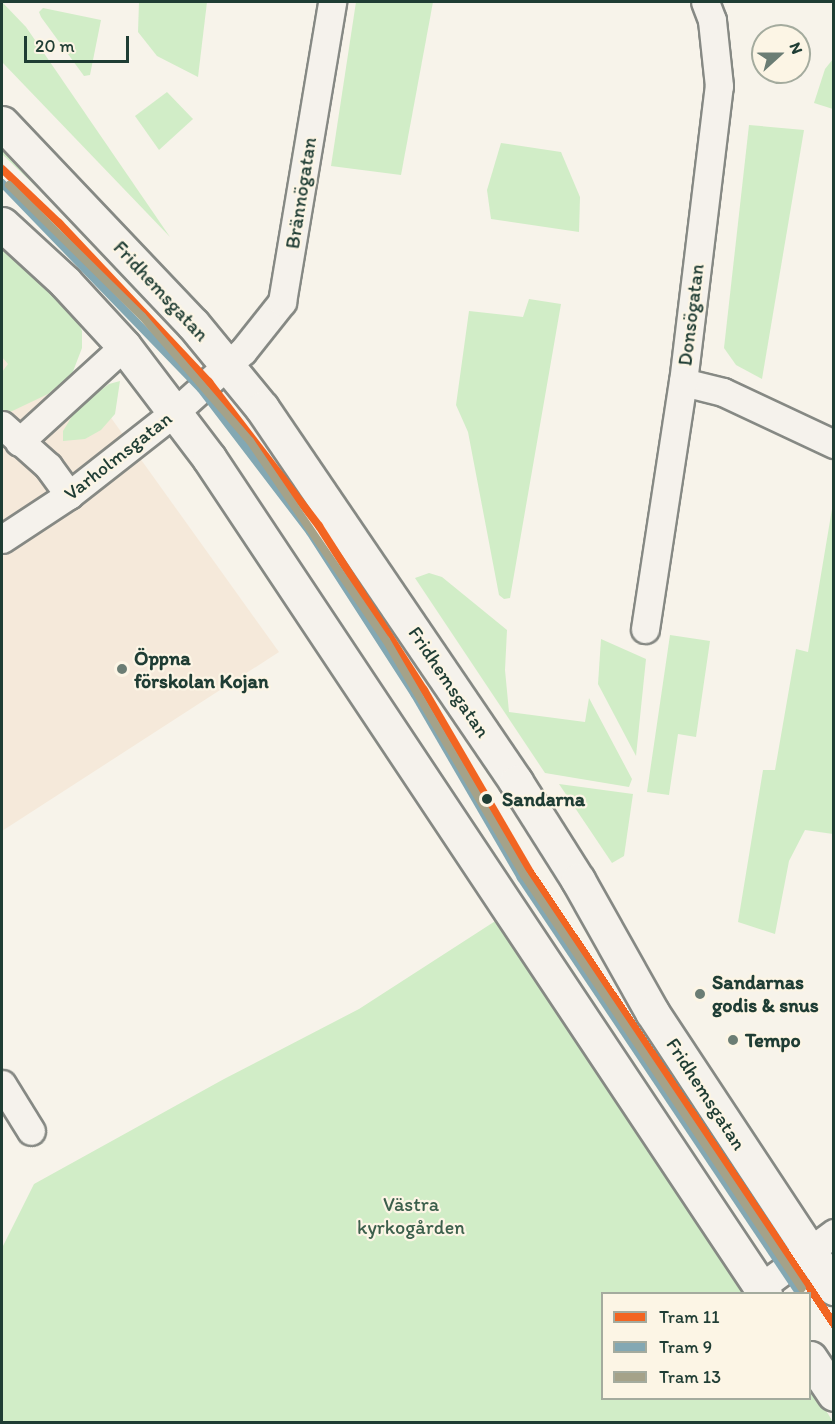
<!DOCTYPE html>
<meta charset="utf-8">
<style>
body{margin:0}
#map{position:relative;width:835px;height:1424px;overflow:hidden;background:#f7f3ea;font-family:Itim,sans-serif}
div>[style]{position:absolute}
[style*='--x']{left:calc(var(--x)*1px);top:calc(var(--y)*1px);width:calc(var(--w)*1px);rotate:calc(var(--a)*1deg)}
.built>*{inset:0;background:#f5e9da}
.green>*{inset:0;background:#d1edc7}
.roads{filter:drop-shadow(2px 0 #868984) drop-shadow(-2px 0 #868984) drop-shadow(0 2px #868984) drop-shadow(0 -2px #868984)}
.street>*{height:27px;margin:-13.5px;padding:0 13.5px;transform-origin:13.5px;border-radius:13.5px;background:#f5f2ec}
.secondary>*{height:33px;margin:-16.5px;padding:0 16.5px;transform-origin:16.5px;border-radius:16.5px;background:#f5f2ec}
.tram-1>*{height:8px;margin:-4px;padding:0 4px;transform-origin:4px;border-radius:4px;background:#f26522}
.tram-2>*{height:8px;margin:-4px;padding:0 4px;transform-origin:4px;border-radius:4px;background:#83a8b3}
.tram-3>*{height:8px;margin:-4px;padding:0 4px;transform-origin:4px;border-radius:4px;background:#a5a289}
.dots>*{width:16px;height:16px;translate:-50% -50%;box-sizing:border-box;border:3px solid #fcf5e5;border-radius:50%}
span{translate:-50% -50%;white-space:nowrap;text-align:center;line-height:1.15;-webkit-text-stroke:4.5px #fcf5e5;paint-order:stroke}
.street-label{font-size:20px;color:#1f3d34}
.poi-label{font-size:20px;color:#1f3d34;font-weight:700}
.left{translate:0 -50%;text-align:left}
.stop-label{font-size:20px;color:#1f3d34;font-weight:700}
.park-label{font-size:20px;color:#3c5f4c}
.frame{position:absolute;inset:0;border:3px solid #1f3d34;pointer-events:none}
.legend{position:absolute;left:601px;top:1292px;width:210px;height:108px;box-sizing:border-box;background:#fcf5e5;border:2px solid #a4ab9e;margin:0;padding:8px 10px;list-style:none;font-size:18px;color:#1f3d34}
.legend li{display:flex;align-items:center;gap:12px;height:30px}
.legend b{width:30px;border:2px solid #a4ab9e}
.north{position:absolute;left:751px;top:24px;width:60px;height:60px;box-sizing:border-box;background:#fcf5e5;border:2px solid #a4ab9e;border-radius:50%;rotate:69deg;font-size:16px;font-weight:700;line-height:24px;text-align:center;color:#1f3d34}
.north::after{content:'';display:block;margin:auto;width:21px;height:27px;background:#6b7d74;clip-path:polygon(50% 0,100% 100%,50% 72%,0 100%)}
.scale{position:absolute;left:24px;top:36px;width:105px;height:27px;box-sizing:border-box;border:3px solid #1f3d34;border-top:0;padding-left:8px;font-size:18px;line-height:21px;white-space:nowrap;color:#1f3d34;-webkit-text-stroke:4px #fcf5e5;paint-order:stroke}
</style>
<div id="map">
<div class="built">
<i style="clip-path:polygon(2px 311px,109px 415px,279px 652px,2px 831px)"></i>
</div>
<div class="green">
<i style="clip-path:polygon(2px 2px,26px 27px,170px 237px,2px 62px)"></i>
<i style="clip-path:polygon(139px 2px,207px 2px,198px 77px,157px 56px,138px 32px)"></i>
<i style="clip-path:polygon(356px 2px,433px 2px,401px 175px,331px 166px)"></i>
<i style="clip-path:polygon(43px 8px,101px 20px,90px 75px,84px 76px,41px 17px,39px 12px)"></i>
<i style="clip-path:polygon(833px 59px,833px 109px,814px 103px,825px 69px)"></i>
<i style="clip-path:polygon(167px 92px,193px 119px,159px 150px,135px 116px)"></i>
<i style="clip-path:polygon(749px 125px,804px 130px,762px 379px,736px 365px,724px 348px)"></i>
<i style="clip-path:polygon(2px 138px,149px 295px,2px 154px)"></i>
<i style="clip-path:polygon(501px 143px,561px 152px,580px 197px,579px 232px,491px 219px,487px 190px)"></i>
<i style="clip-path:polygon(2px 243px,73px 311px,82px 331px,82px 348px,72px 374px,48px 394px,6px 414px,2px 408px,2px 372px,8px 364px,2px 357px)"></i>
<i style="clip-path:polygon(529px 299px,561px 304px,510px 598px,504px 599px,499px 595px,468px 432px,456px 405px,469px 311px,523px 317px)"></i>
<i style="clip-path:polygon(120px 381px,115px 414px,101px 430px,85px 439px,63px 441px,63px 431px,77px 408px,109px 384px)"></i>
<i style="clip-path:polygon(833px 503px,833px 834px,805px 830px,789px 861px,775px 934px,738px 922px,763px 770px,775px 770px,796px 649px,808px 652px)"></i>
<i style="clip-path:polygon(429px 573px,442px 577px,507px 630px,505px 670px,509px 712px,585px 722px,589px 698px,632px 779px,629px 787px,545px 773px,415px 578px)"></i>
<i style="clip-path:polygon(670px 635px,710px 641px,696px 737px,678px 734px,669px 795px,647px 792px)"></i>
<i style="clip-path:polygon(601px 639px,646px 659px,636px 756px,598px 684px)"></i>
<i style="clip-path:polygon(559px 784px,633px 794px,624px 856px,612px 863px)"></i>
<i style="clip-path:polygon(500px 918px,750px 1293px,602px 1294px,602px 1398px,810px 1398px,810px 1384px,833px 1422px,2px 1422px,2px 1248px,34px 1184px,224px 1079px,359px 1009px)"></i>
</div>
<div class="roads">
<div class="street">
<i style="--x:683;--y:382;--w:41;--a:14"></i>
<i style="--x:723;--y:392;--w:123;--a:25.1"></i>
<i style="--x:2;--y:425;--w:62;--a:41.7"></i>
<i style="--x:48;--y:466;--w:36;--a:54"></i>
<i style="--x:19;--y:442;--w:142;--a:-42.4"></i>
<i style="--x:2;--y:539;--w:80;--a:-33.3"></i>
<i style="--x:69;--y:495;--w:135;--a:-38.1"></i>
<i style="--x:175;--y:412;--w:91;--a:-41.9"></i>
<i style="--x:243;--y:351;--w:63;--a:-51.5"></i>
<i style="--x:282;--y:302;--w:304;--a:-80.5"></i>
<i style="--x:645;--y:629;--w:250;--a:-81.3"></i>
<i style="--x:683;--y:382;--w:298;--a:-83.1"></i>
<i style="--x:719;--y:86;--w:66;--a:-96.1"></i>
<i style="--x:712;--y:20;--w:19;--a:-111"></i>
<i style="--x:2;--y:1084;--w:55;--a:58.3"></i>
<i style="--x:761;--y:1287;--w:91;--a:-36.5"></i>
</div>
<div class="secondary">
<i style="--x:2;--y:123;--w:277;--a:46.5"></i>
<i style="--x:193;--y:324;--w:109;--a:50.6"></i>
<i style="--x:262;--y:408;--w:452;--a:55.8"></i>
<i style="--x:516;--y:782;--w:116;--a:57.7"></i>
<i style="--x:578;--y:880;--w:151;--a:60.7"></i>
<i style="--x:652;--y:1012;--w:331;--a:56.6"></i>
<i style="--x:2;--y:224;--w:86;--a:42.6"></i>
<i style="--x:65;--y:282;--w:87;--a:47.3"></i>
<i style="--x:124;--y:346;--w:141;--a:52.8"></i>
<i style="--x:209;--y:458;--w:1004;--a:56.37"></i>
<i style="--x:810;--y:1358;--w:43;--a:56.3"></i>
</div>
</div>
<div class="tram-1">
<i style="--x:2;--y:169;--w:79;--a:43.5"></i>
<i style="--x:59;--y:223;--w:219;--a:46.7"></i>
<i style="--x:209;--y:382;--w:181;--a:52.6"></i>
<i style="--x:319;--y:526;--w:195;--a:57.4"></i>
<i style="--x:424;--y:690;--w:211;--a:59.8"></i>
<i style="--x:530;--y:872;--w:545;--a:56.08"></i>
</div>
<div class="tram-2">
<i style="--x:2;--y:183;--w:286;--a:46"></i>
<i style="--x:201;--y:389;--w:180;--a:52.7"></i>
<i style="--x:310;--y:532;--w:194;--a:57.2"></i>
<i style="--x:415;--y:695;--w:211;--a:59.9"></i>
<i style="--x:521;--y:878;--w:501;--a:56.15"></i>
</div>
<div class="tram-3">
<i style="--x:9;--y:185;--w:187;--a:44.6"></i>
<i style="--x:142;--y:316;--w:165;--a:49.2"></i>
<i style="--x:250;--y:441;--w:241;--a:55.7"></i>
<i style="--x:386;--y:640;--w:273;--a:59.6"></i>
<i style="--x:524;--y:875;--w:498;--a:56.1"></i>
</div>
<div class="dots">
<i style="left:122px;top:669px;background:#6b7d74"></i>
<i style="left:487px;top:799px;background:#1f3d34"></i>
<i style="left:700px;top:994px;background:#6b7d74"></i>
<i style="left:733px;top:1040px;background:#6b7d74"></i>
</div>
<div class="street-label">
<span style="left:301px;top:193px;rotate:-81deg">Brännögatan</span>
<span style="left:161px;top:291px;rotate:47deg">Fridhemsgatan</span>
<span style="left:691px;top:315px;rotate:-83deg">Donsögatan</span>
<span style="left:118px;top:456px;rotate:-38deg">Varholmsgatan</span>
<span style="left:449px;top:682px;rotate:56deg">Fridhemsgatan</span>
<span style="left:706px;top:1094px;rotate:57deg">Fridhemsgatan</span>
</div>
<div class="poi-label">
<span class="left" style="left:134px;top:670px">Öppna<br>förskolan Kojan</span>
<span class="left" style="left:712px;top:994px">Sandarnas<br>godis &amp; snus</span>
<span class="left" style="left:745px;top:1040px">Tempo</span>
</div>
<div class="stop-label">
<span class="left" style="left:502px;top:799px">Sandarna</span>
</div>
<div class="park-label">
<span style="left:411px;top:1216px">Västra<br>kyrkogården</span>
</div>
<div class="frame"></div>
<ul class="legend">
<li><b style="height:8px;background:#f26522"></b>Tram 11</li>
<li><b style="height:8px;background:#83a8b3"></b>Tram 9</li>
<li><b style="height:8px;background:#a5a289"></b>Tram 13</li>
</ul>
<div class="north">N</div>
<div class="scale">20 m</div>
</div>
